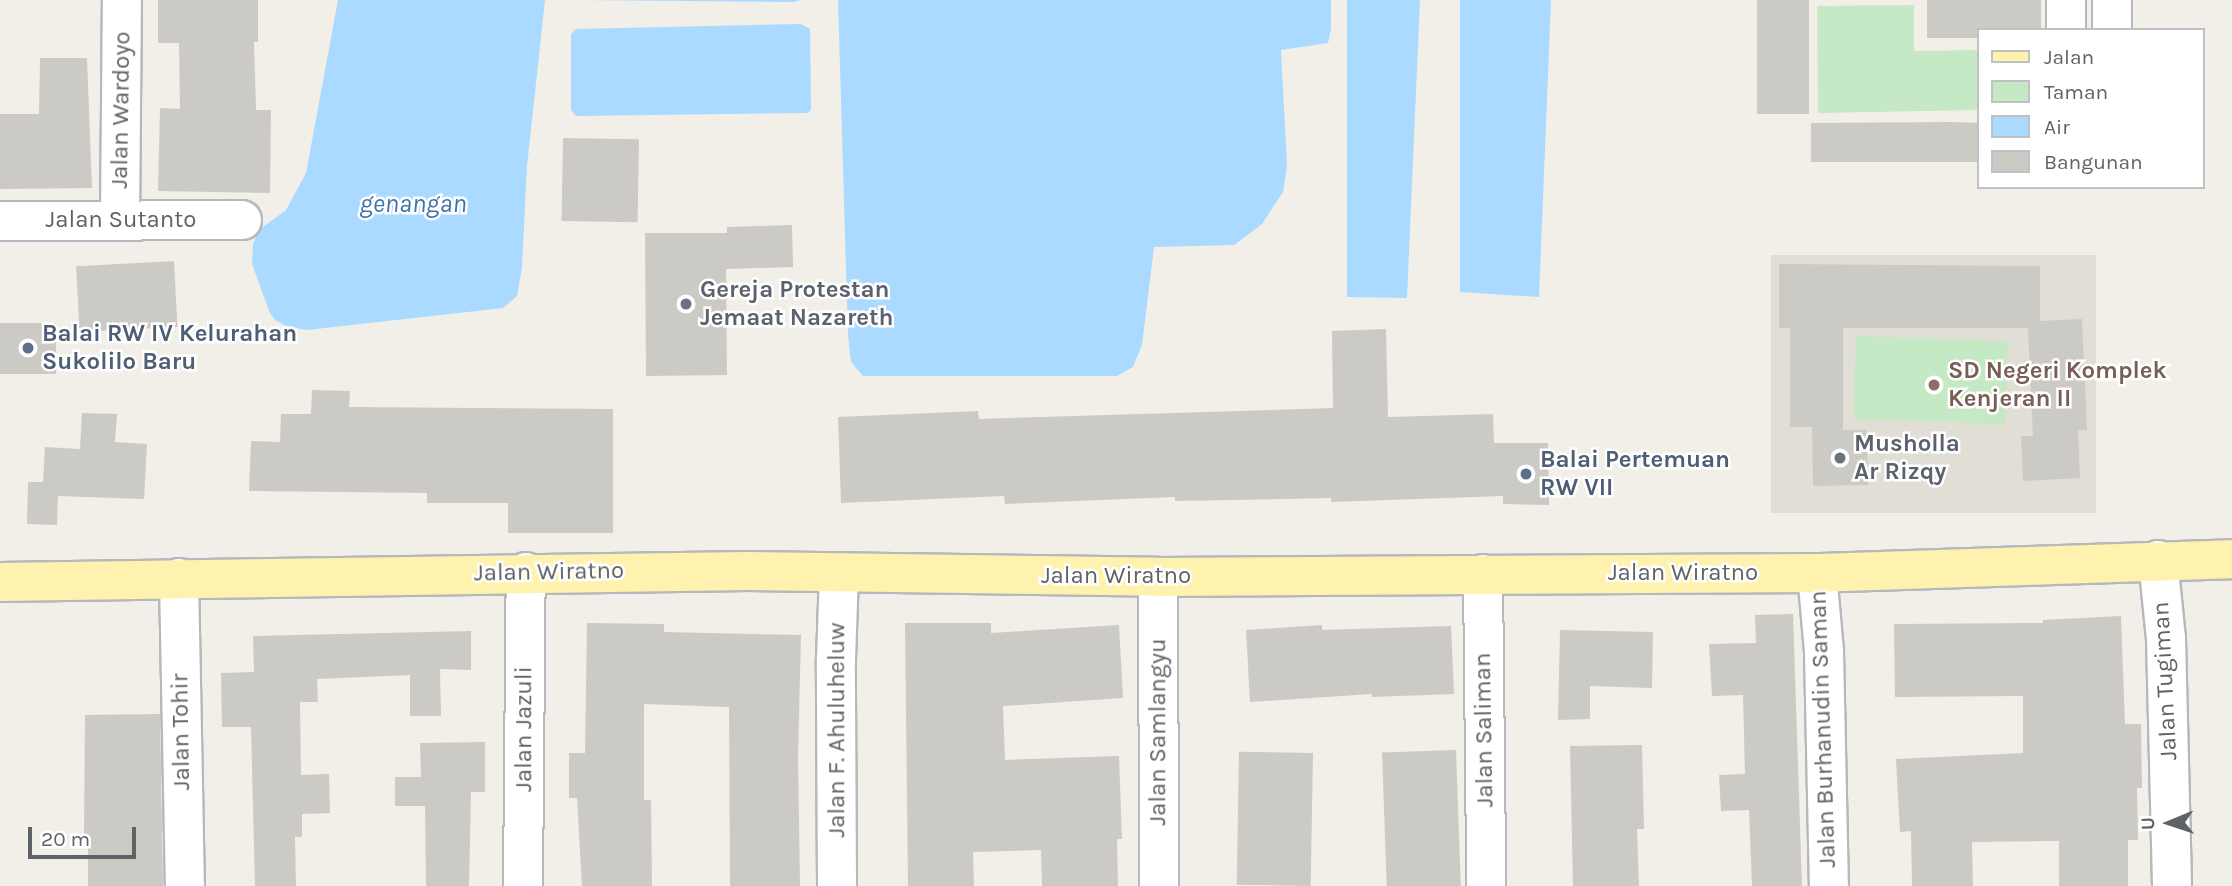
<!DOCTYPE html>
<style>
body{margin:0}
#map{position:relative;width:2232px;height:886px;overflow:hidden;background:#f1efe8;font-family:Karla,sans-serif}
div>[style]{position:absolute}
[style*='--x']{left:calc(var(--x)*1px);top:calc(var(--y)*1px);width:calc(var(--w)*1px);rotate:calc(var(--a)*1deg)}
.education>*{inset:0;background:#e1ded6;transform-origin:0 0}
.green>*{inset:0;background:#c5e8c5;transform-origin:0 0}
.water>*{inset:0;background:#aadaff}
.building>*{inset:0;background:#cccac5;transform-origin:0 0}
.roads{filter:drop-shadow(2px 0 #b5b8bc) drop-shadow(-2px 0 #b5b8bc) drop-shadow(0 2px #b5b8bc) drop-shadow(0 -2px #b5b8bc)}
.minor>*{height:38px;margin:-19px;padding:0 19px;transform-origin:19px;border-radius:19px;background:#fff}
.major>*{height:38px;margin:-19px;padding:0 19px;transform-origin:19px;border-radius:19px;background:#fff2af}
.dots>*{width:19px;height:19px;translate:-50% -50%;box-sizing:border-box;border:4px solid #fff;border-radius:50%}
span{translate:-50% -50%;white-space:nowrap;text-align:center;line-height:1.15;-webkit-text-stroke:5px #fff;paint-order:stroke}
.street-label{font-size:24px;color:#5f6368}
.worship-label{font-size:24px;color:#5b616d;font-weight:700}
.left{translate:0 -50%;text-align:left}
.service-label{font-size:24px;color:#4e5e75;font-weight:700}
.education-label{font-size:24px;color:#785e54;font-weight:700}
.water-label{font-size:26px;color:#4174aa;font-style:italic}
.legend{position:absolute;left:1977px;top:28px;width:228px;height:161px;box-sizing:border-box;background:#fff;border:2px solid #bfc1c3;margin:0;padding:9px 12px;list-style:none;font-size:21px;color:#5f6368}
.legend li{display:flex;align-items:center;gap:14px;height:35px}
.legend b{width:35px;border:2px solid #bfc1c3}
.north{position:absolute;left:2134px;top:788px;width:70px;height:70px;-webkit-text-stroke:5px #fff;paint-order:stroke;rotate:268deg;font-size:19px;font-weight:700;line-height:28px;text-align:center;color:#5f6368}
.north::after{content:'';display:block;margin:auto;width:24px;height:32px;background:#5f6368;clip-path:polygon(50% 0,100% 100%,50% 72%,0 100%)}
.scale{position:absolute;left:28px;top:827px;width:108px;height:32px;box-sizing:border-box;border:4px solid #5f6368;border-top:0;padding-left:9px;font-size:21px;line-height:24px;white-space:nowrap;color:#5f6368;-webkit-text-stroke:5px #fff;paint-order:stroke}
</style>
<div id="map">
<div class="education">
<i style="left:1771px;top:255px;width:325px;height:258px"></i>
</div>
<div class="green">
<i style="clip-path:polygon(1914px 5px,1914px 51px,1978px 50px,1978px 110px,1818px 113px,1817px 6px)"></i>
<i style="left:1856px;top:336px;width:152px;height:83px;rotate:2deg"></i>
</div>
<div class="water">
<i style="clip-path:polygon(338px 0,545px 0,527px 166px,522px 267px,517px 296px,503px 308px,307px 330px,286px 326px,275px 320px,270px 313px,252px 264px,253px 244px,259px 230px,286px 210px,306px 173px)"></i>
<i style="clip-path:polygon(580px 0,800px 0,794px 2px)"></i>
<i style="clip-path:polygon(838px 0,1331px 0,1331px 29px,1328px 43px,1281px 50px,1287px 166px,1283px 192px,1262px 224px,1234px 245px,1154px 247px,1142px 345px,1133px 367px,1117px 376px,863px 376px,851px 362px,848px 335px)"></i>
<i style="clip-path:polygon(1347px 0,1420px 0,1407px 298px,1347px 297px)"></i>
<i style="clip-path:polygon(1460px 0,1551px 0,1539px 297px,1460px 292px)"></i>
<i style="clip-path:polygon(801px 24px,810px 29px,811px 110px,808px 113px,576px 116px,571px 110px,571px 34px,576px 29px)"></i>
</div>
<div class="building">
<i style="clip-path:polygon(158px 0,258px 0,258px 42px,254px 42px,256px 110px,271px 110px,270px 193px,158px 191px,160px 108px,180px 109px,179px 43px,158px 43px)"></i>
<i style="left:1757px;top:0;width:52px;height:114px"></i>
<i style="clip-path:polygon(1927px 0,2041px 0,2041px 30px,1978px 30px,1978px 38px,1927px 38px)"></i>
<i style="clip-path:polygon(40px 58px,87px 58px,92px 188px,0 189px,0 114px,39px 114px)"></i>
<i style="clip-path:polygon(1952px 122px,1978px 123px,1978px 162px,1811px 162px,1811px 123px)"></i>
<i style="left:563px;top:138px;width:76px;height:83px;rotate:1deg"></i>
<i style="clip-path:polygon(792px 225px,793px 267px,726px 269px,727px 375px,646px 376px,645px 233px,727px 233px,727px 227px)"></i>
<i style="left:174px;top:261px;width:66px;height:98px;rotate:87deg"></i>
<i style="clip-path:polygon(1779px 264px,2040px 266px,2040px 321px,2082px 319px,2087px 430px,2078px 430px,2080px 478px,2023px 481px,2021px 436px,2033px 436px,2028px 328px,1843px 328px,1843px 430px,1867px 430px,1868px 485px,1813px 486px,1812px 427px,1790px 427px,1790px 328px,1779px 328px)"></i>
<i style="left:0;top:323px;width:56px;height:51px"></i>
<i style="clip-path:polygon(1386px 329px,1388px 417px,1493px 414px,1494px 443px,1548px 443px,1549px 505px,1503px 504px,1503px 496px,1331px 502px,1331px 498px,1175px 501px,1175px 497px,1005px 504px,1004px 496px,841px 503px,838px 417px,978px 411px,979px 419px,1333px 408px,1332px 331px)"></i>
<i style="clip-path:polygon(312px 390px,350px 391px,349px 407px,613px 409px,613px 533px,508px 533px,508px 503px,427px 503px,427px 493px,249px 491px,251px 441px,280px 442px,281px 414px,311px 414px)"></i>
<i style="clip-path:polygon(82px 413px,117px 414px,115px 442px,147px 444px,144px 499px,58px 496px,57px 525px,27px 524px,28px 482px,43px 482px,45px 447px,80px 449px)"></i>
<i style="clip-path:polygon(1793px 614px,1802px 886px,1752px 886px,1749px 810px,1721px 811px,1719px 775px,1745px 774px,1743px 695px,1712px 696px,1709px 644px,1756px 643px,1755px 615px)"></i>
<i style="clip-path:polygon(2121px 616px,2125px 724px,2141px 724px,2142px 788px,2137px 788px,2138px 840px,2128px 840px,2128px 886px,2059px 886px,2059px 841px,1972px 842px,1973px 886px,1912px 886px,1911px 831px,1900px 832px,1896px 759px,2023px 753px,2023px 696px,1895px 697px,1894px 624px,2043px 623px,2043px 620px)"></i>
<i style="clip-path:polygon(587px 623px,664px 624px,664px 632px,801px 635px,798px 757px,800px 886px,730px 886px,729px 707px,644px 704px,644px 800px,651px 800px,652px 886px,582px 886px,577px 798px,569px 798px,569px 753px,585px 753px)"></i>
<i style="clip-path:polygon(905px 623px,991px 623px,991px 633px,1119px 625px,1123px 698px,1003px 706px,1005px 760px,1119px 756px,1122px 839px,1117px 839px,1118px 886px,1042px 886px,1041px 850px,973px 852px,974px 886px,908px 886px)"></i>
<i style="clip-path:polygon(1322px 625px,1322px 630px,1451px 626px,1454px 694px,1372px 697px,1372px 694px,1250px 702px,1246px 630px)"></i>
<i style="clip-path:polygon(1560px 630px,1653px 632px,1652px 688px,1590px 686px,1590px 719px,1558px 720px)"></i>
<i style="clip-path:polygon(471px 631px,471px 670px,440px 669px,441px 716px,410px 716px,410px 675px,317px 679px,318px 702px,300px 702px,301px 775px,329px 774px,330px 813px,302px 814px,302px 837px,295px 837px,296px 886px,255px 886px,251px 727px,222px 727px,221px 673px,254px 672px,253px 636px)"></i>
<i style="clip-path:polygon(160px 714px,163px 886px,88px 886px,88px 837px,84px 837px,85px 715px)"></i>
<i style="clip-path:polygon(485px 742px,485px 792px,471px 792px,469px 886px,426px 886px,425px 806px,395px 806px,395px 777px,421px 777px,420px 743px)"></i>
<i style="clip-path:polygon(1642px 745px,1644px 829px,1637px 829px,1639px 886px,1573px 886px,1570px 746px)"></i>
<i style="left:1456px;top:750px;width:136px;height:74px;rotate:88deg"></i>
<i style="left:1313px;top:753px;width:133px;height:74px;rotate:91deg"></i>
</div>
<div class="roads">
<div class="minor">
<i style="--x:2066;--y:0;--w:30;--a:90"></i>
<i style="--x:2112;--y:30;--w:30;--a:-90"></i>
<i style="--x:120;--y:220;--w:220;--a:-89.5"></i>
<i style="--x:0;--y:221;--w:242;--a:-0.2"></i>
<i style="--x:2158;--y:560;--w:79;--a:84.2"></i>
<i style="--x:2166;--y:639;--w:247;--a:88.6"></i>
<i style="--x:1817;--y:573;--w:79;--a:84.9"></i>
<i style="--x:1824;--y:652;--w:234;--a:88.8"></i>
<i style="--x:1483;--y:574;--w:312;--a:89.4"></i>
<i style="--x:1158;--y:577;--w:309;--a:89.8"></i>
<i style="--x:179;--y:578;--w:308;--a:88.9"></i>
<i style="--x:523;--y:886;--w:314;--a:-89.5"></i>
<i style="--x:837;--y:886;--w:227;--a:-90.3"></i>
<i style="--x:836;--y:659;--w:86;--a:-88"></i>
</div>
<div class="major">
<i style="--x:0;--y:582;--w:748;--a:-0.84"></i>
<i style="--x:748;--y:571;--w:410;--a:0.8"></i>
<i style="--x:1158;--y:577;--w:659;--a:-0.35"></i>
<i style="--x:1817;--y:573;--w:415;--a:-1.9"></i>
</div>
</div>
<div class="dots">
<i style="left:686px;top:304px;background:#6b7280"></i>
<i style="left:28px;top:348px;background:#5c6f8a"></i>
<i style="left:1934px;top:385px;background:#8d6e63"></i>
<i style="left:1840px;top:458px;background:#6b7280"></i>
<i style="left:1526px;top:474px;background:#5c6f8a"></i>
</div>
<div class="street-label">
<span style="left:121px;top:110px;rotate:-89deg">Jalan Wardoyo</span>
<span style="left:121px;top:220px">Jalan Sutanto</span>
<span style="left:549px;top:572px;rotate:-1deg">Jalan Wiratno</span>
<span style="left:1683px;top:573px">Jalan Wiratno</span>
<span style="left:1116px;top:576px">Jalan Wiratno</span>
<span style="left:2165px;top:681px;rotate:-93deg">Jalan Tugiman</span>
<span style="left:524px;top:729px;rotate:-90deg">Jalan Jazuli</span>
<span style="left:1823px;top:729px;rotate:-92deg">Jalan Burhanudin Saman</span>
<span style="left:837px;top:730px;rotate:-90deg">Jalan F. Ahuluheluw</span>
<span style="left:1484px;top:730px;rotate:-91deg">Jalan Saliman</span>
<span style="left:181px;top:732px;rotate:-91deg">Jalan Tohir</span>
<span style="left:1158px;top:732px;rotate:-90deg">Jalan Samlangyu</span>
</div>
<div class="worship-label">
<span class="left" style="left:700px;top:304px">Gereja Protestan<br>Jemaat Nazareth</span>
<span class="left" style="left:1854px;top:458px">Musholla<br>Ar Rizqy</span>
</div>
<div class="service-label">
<span class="left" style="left:42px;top:348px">Balai RW IV Kelurahan<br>Sukolilo Baru</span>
<span class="left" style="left:1540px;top:474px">Balai Pertemuan<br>RW VII</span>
</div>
<div class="education-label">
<span class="left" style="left:1948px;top:385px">SD Negeri Komplek<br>Kenjeran II</span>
</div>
<div class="water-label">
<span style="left:413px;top:204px">genangan</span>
</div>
<ul class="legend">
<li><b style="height:9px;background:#fff2af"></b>Jalan</li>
<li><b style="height:19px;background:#c5e8c5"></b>Taman</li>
<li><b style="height:19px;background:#aadaff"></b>Air</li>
<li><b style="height:19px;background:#cccac5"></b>Bangunan</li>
</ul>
<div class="north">U</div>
<div class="scale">20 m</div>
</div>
